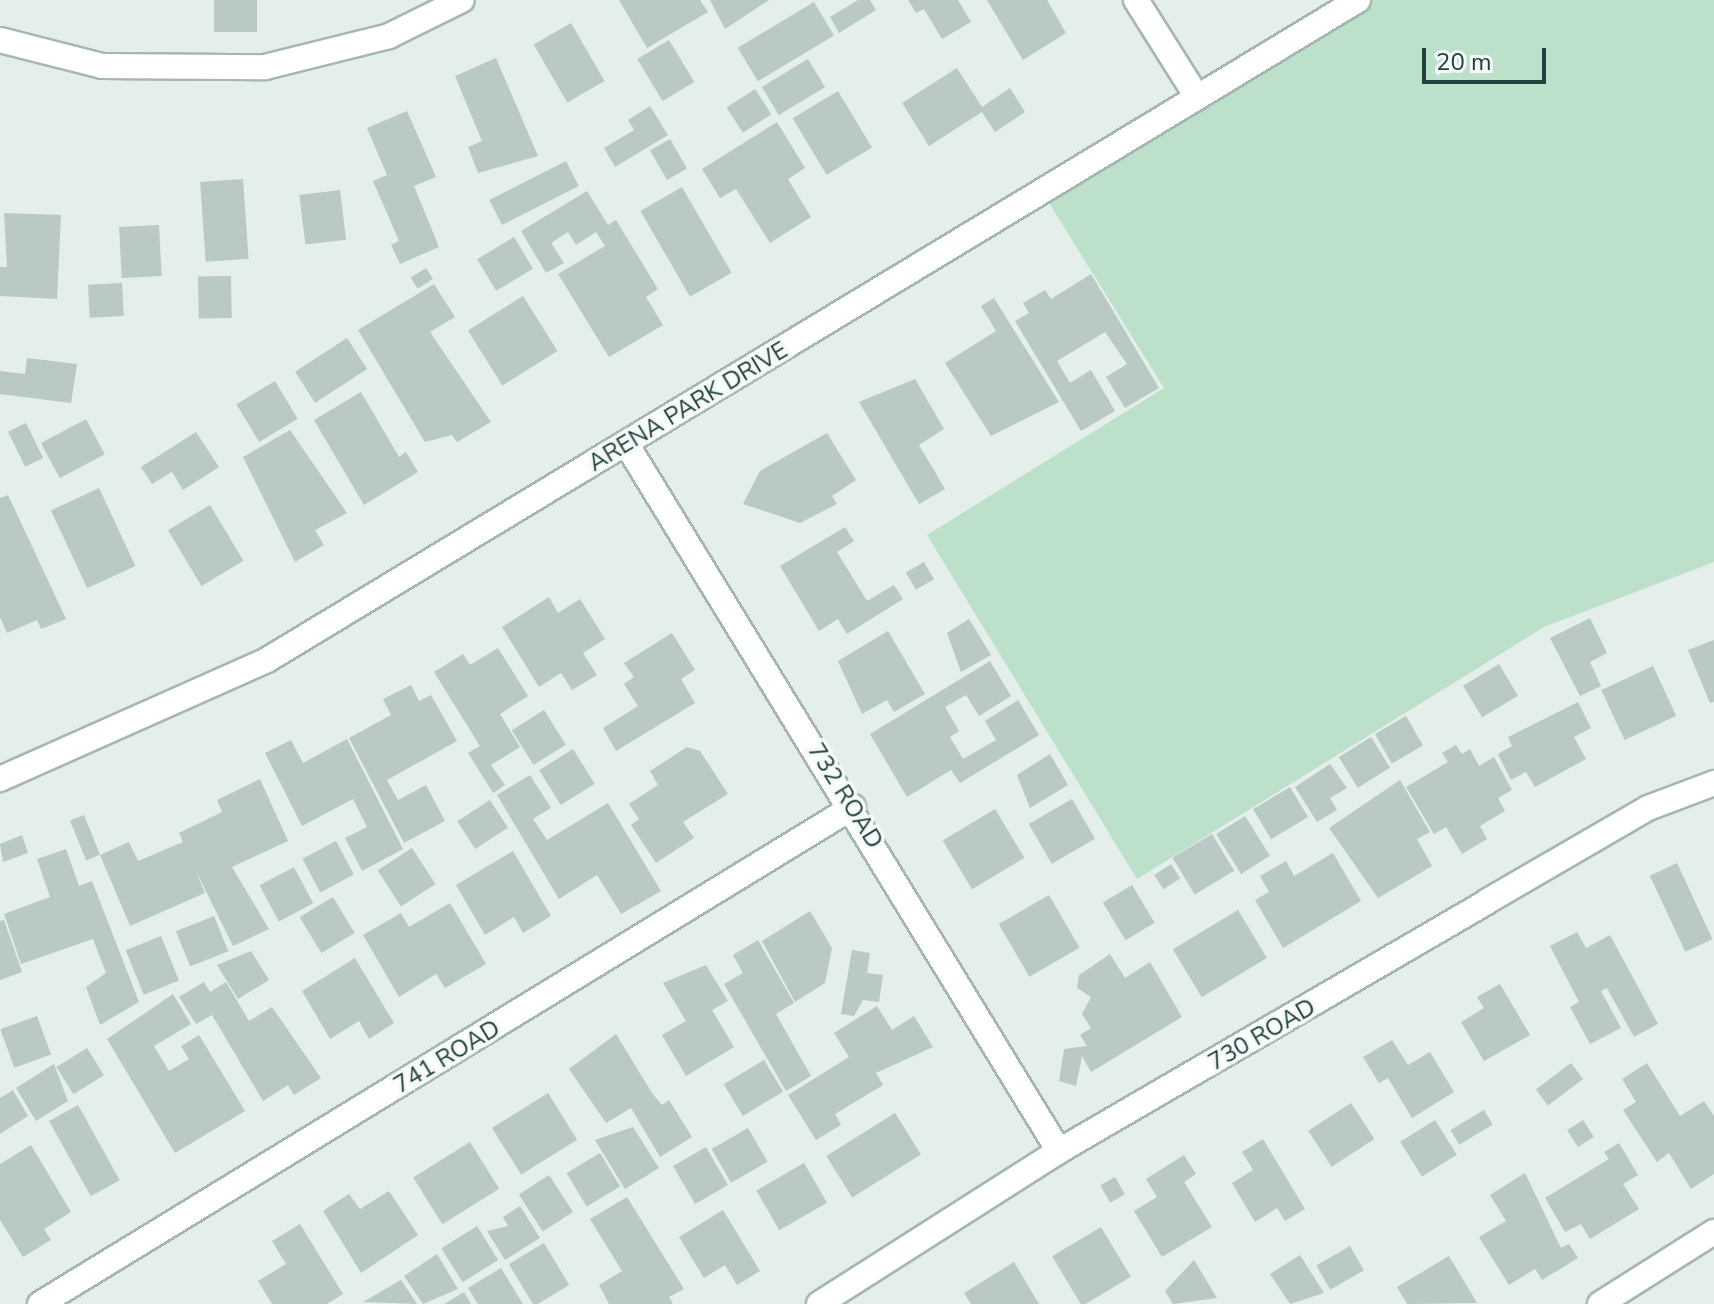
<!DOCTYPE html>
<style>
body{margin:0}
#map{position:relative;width:1714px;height:1304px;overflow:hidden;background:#e4eeeb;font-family:"Nunito Sans",sans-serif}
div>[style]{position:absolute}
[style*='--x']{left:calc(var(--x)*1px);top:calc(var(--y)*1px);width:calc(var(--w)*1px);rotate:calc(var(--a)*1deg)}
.green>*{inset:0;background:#bce0ca}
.building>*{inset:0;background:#b9c9c4;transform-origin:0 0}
.roads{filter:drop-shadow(2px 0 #a6b7b3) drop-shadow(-2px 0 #a6b7b3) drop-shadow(0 2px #a6b7b3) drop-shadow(0 -2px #a6b7b3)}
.street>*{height:24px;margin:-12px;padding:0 12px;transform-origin:12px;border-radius:12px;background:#fff}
.secondary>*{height:24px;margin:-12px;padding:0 12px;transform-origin:12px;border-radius:12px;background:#fff}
span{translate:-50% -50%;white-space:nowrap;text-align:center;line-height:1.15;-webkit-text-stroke:7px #f5faf8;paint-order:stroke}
.street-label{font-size:24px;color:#22413d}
.scale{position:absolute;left:1422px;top:48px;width:124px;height:36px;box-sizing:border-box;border:4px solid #22413d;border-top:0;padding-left:10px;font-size:24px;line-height:28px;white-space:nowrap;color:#22413d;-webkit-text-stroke:6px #f5faf8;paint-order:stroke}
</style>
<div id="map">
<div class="green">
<i style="clip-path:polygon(1355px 0,1714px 0,1714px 562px,1544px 627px,1137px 879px,927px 535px,1164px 388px,1041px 190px)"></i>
</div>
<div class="building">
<i style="left:214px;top:0;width:43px;height:32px"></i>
<i style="clip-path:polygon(619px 0,700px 0,708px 12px,647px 48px)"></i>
<i style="clip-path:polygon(710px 0,769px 0,725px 29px)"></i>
<i style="clip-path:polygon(858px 0,870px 0,876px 10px,839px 33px,830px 17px)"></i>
<i style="clip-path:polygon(908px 0,958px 0,971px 22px,942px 39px,924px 9px,916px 13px)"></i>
<i style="clip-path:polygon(987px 0,1047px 0,1066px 33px,1023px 60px)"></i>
<i style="left:814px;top:2px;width:39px;height:89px;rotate:59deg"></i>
<i style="left:571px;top:23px;width:67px;height:43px;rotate:60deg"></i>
<i style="left:669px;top:40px;width:49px;height:37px;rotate:59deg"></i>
<i style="clip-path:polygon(496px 58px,538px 156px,478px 173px,468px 147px,482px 141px,455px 76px)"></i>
<i style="left:808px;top:59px;width:33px;height:54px;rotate:59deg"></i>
<i style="clip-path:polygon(957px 68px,982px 107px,1010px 88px,1025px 112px,995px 132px,982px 112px,929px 146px,902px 103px)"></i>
<i style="left:755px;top:89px;width:30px;height:34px;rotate:57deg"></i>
<i style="left:838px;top:91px;width:66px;height:53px;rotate:59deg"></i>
<i style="clip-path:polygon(650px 106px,668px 135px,615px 167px,604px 148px,634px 130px,628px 120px)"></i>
<i style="clip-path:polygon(407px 111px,436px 177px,414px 186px,439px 247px,400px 264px,391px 245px,399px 241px,373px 181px,387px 175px,367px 128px)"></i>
<i style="clip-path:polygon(777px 122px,805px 168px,788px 179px,811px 217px,770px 243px,736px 189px,720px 198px,702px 169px)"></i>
<i style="left:670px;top:139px;width:34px;height:23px;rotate:60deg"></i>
<i style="left:566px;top:161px;width:28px;height:86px;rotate:63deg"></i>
<i style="left:243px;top:179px;width:80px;height:43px;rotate:86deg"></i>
<i style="left:682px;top:187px;width:99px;height:48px;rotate:60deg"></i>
<i style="left:340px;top:190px;width:50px;height:41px;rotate:83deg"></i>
<i style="clip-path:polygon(587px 191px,608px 225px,616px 220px,658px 289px,646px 297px,663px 325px,609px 357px,558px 274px,605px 246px,596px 232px,576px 245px,568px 232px,551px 243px,564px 263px,546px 273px,521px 231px)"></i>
<i style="clip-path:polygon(4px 213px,61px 215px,57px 299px,0 296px,0 267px,7px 267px)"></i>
<i style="left:159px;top:225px;width:51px;height:40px;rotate:87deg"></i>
<i style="left:514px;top:237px;width:37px;height:43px;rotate:59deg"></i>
<i style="left:426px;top:268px;width:13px;height:18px;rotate:58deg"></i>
<i style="clip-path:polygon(1091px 274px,1159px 388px,1125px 408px,1106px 377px,1127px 364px,1105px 332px,1057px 361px,1070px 383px,1091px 370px,1115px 411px,1081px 431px,1015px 321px,1029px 313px,1023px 303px,1045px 290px,1051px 299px)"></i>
<i style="left:231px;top:276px;width:42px;height:33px;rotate:89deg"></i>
<i style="left:122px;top:283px;width:33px;height:34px;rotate:87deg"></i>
<i style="clip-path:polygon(434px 284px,455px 317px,430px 332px,491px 422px,457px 442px,452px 435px,425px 442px,358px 330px)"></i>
<i style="left:523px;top:296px;width:65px;height:65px;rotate:58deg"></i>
<i style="clip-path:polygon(994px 298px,1059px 402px,991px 436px,945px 363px,996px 331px,981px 306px)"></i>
<i style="left:347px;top:338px;width:37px;height:62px;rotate:57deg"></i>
<i style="clip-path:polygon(27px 358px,77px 364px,71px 403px,0 394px,0 371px,25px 374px)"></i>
<i style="clip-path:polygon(915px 379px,944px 429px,919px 445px,945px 489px,919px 504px,859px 402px)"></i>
<i style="left:275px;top:381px;width:44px;height:45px;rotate:59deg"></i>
<i style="clip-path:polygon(361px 392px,399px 457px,406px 452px,418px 472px,364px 505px,314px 420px)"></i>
<i style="left:86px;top:419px;width:40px;height:51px;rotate:62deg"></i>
<i style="left:26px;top:423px;width:39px;height:20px;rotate:64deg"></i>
<i style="clip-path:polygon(290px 430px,347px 513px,315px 530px,324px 545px,295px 562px,243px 457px)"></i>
<i style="clip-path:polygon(196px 432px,219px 467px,183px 490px,172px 472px,152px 484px,141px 467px)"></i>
<i style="clip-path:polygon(827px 433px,856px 480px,832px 496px,837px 504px,800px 523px,743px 504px,760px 471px)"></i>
<i style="left:99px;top:488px;width:86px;height:53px;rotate:65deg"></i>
<i style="clip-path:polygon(8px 495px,66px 619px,41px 629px,37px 620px,7px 633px,0 617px,0 498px)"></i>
<i style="left:210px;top:505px;width:65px;height:49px;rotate:59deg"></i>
<i style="clip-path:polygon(845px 527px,854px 541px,837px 552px,867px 601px,894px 585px,903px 599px,847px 634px,838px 619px,819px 631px,780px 566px)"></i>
<i style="left:924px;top:562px;width:20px;height:21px;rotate:60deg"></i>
<i style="clip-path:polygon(549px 597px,558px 613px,580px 599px,605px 639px,583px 653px,597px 675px,572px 690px,561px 673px,539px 687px,502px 627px)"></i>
<i style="clip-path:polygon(1590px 618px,1607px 653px,1590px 662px,1601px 686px,1580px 696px,1550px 638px)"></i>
<i style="clip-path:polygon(969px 619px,991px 655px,961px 672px,947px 633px)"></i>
<i style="clip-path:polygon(888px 631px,925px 694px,894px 712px,887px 700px,862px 714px,838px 661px)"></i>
<i style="clip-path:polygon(672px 633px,695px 670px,681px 679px,695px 703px,616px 751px,603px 728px,638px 706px,624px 684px,634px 677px,624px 663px)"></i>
<i style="clip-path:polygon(1714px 640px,1714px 702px,1710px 703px,1688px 650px)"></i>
<i style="clip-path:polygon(498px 648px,528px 696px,500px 714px,520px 747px,491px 765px,505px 785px,493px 793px,468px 753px,480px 746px,434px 672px,463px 654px,470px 665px)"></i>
<i style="clip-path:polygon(990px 661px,1011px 696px,979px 716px,966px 695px,945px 707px,959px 731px,950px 737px,963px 759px,996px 740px,985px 721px,1018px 700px,1039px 735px,960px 783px,951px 770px,907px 797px,870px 734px)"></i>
<i style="left:1499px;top:664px;width:37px;height:42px;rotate:59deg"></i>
<i style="left:1653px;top:666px;width:55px;height:57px;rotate:65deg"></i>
<i style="clip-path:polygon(411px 685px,419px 701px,431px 695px,457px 741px,387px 780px,398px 800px,426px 785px,445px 821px,404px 843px,349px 738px,391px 715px,383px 699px)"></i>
<i style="clip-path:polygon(1578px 702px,1591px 728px,1574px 737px,1586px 759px,1535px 787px,1526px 772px,1511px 780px,1498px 754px,1512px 746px,1508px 737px)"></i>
<i style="left:544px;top:710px;width:41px;height:38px;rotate:58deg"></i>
<i style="left:1406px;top:716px;width:34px;height:36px;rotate:60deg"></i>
<i style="left:1371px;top:737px;width:36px;height:38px;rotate:58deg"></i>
<i style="clip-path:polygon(347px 739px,403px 849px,362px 871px,345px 838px,367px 827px,353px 799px,302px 826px,265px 753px,291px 740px,303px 763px)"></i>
<i style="clip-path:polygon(1456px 745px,1462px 754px,1470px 749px,1479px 766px,1494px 757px,1512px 790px,1498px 798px,1505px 811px,1480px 826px,1487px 839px,1462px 854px,1446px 827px,1434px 834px,1406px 787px,1448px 762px,1442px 753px)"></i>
<i style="clip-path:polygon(687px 747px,700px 751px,728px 794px,683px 822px,694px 838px,656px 863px,631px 825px,639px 819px,629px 804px,658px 785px,650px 771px)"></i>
<i style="left:573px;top:749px;width:41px;height:40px;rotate:58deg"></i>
<i style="clip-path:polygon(1050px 754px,1068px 785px,1030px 808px,1017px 775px)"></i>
<i style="clip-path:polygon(1330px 764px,1347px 788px,1330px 798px,1337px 810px,1317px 822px,1295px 787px)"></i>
<i style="clip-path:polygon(530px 775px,551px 808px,533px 819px,547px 840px,608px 803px,661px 891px,621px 914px,597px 875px,559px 899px,497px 795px)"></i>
<i style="clip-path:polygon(260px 779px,288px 841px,232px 867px,269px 929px,233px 946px,195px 869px,205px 893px,130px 926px,100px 855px,129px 842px,138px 861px,183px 842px,179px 833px,222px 812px,217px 800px)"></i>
<i style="clip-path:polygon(1400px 780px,1430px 832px,1417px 839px,1432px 866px,1378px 898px,1329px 828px)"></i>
<i style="left:1290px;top:787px;width:35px;height:43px;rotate:59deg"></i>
<i style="left:1072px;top:799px;width:46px;height:50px;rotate:60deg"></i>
<i style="left:490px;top:800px;width:33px;height:39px;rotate:57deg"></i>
<i style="left:995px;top:809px;width:57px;height:61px;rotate:59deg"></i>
<i style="left:84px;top:815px;width:43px;height:15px;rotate:68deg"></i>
<i style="left:1245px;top:816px;width:47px;height:34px;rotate:58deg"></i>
<i style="left:1212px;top:834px;width:43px;height:46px;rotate:59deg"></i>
<i style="clip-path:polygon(22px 835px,28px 853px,3px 862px,0 844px)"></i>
<i style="left:336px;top:841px;width:38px;height:38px;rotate:62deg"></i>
<i style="left:412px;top:848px;width:43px;height:41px;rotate:57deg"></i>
<i style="clip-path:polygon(66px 849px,79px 886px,92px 881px,139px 1002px,100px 1025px,86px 987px,106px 973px,93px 939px,21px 964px,4px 914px,50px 897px,37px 859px)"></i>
<i style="clip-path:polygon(513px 851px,551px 916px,523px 933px,514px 917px,485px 935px,456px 885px)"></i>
<i style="clip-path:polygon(1333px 853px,1361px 901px,1283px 948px,1255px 900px,1269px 892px,1260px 876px,1286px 861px,1294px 876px)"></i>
<i style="left:1677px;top:863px;width:84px;height:30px;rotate:65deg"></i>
<i style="left:1171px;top:864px;width:17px;height:20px;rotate:57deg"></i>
<i style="left:294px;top:867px;width:41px;height:39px;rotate:62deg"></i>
<i style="left:1132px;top:885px;width:44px;height:34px;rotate:59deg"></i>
<i style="left:1049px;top:895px;width:61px;height:58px;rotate:60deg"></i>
<i style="left:333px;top:897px;width:42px;height:39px;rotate:59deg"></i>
<i style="clip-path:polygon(450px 903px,486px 964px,445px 988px,436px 974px,399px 997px,363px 935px,401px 913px,409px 927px)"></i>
<i style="left:1238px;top:910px;width:56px;height:76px;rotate:59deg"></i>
<i style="clip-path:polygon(810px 911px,832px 948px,825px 983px,795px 1002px,762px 941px)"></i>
<i style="left:214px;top:916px;width:38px;height:41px;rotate:68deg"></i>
<i style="clip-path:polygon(4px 920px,22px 972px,0 980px,0 921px)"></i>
<i style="clip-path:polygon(1577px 932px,1586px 948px,1610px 935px,1658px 1024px,1634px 1037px,1607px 988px,1601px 991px,1621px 1028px,1590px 1044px,1570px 1007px,1579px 1002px,1550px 946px)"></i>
<i style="left:161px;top:936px;width:48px;height:38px;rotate:68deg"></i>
<i style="clip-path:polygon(758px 940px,794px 1003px,776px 1014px,811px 1076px,786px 1091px,724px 984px,743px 973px,733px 955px)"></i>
<i style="clip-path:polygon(852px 950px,870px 953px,867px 973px,883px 975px,879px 1002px,863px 1000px,854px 1016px,841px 1014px)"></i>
<i style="clip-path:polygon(251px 951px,269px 980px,238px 999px,217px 965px)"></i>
<i style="clip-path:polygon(1110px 954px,1125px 978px,1150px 962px,1182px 1017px,1091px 1072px,1082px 1056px,1076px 1086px,1059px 1081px,1064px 1049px,1087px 1046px,1080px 1035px,1091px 1028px,1082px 1014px,1091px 997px,1077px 988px,1079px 975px)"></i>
<i style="clip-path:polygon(355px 958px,394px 1023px,369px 1039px,359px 1021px,330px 1039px,302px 991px)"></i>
<i style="clip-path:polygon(706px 965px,728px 1001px,712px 1010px,734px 1047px,686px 1076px,662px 1035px,686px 1021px,663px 983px)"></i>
<i style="clip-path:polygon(204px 982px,210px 992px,226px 982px,249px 1021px,272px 1007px,321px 1078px,294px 1095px,288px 1085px,263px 1101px,212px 1015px,196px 1024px,179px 997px)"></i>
<i style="clip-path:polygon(1500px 984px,1530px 1035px,1484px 1061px,1461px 1022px,1484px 1008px,1477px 997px)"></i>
<i style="clip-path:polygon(173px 994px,191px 1024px,154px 1046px,169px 1071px,189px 1059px,181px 1046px,199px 1035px,245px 1111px,175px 1153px,107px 1039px)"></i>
<i style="clip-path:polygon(877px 1006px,892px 1030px,914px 1016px,933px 1047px,876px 1073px,883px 1085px,835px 1114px,841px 1125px,816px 1140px,788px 1095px,849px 1057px,834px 1033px)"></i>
<i style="left:37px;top:1016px;width:41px;height:39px;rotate:70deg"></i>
<i style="clip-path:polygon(616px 1034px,652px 1093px,662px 1105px,669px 1100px,692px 1137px,660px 1157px,631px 1108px,606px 1123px,569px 1069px)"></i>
<i style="clip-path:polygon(1392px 1040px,1408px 1065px,1430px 1052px,1454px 1092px,1412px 1118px,1388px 1078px,1379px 1083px,1363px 1057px)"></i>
<i style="left:87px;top:1048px;width:32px;height:36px;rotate:58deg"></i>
<i style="left:764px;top:1060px;width:37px;height:47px;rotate:59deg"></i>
<i style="left:1571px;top:1063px;width:20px;height:44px;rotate:53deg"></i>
<i style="clip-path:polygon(1647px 1063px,1680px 1116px,1704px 1101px,1714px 1116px,1714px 1174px,1691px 1189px,1669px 1153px,1657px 1162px,1623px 1110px,1636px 1102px,1622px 1079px)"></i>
<i style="clip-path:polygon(54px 1064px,68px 1101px,36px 1121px,16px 1088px)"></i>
<i style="clip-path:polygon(13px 1090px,28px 1116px,0 1134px,0 1098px)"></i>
<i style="left:548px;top:1093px;width:55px;height:66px;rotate:58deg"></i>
<i style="left:1351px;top:1103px;width:43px;height:51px;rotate:57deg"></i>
<i style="left:78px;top:1105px;width:86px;height:33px;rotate:61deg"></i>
<i style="left:1484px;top:1110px;width:17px;height:39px;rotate:59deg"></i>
<i style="left:895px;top:1113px;width:49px;height:81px;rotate:58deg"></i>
<i style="left:1435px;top:1120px;width:41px;height:41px;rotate:58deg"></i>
<i style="left:1583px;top:1120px;width:20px;height:19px;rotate:57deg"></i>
<i style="clip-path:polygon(633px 1127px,659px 1168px,625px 1189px,595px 1140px)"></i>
<i style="left:748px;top:1128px;width:39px;height:42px;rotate:60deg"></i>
<i style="clip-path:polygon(1263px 1139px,1305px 1209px,1285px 1221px,1277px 1208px,1255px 1222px,1232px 1183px,1253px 1170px,1242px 1152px)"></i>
<i style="left:470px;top:1142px;width:55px;height:67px;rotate:58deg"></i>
<i style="clip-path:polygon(1619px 1143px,1638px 1175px,1623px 1184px,1639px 1209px,1590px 1239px,1581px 1224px,1565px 1232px,1545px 1198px,1609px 1159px,1604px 1152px)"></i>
<i style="clip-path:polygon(31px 1145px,71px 1212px,44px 1229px,51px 1240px,23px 1257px,0 1220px,0 1164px)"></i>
<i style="left:706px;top:1147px;width:44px;height:38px;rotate:60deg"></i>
<i style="left:600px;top:1153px;width:39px;height:39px;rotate:59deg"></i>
<i style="clip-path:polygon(1184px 1155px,1196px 1174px,1184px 1182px,1212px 1227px,1162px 1257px,1134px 1211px,1157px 1197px,1146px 1179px)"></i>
<i style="left:804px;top:1163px;width:46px;height:55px;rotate:60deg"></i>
<i style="clip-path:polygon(1525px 1173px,1561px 1248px,1569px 1244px,1578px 1258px,1542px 1280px,1535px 1269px,1509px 1285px,1479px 1237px,1506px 1221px,1490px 1195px)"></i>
<i style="left:549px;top:1175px;width:44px;height:36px;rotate:57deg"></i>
<i style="left:1115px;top:1177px;width:20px;height:17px;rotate:60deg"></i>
<i style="clip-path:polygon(389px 1191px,418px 1235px,361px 1273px,323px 1211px,349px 1194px,360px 1209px)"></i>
<i style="clip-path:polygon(627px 1197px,684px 1289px,669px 1297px,673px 1304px,609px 1304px,599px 1285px,622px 1271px,590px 1219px)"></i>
<i style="clip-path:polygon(520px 1206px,540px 1238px,505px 1260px,487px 1231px,508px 1226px,503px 1217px)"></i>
<i style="clip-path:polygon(723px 1210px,760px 1271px,737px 1285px,725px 1265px,704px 1278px,679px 1237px)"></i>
<i style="clip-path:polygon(300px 1224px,343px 1294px,327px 1304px,272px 1304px,258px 1281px,286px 1264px,272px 1241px)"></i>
<i style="left:477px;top:1226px;width:40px;height:42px;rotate:58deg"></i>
<i style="left:1101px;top:1227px;width:58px;height:57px;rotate:59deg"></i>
<i style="left:544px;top:1243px;width:49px;height:41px;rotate:59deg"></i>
<i style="left:1350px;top:1246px;width:28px;height:39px;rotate:60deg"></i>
<i style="clip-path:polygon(437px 1254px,458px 1289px,423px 1304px,404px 1276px)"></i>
<i style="clip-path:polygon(1300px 1255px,1324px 1293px,1290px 1304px,1270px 1274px)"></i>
<i style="clip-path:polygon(1449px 1256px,1477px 1303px,1407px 1304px,1397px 1287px)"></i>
<i style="clip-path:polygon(1194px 1260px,1217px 1298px,1173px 1304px,1165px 1291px)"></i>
<i style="clip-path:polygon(1014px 1262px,1039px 1304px,971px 1304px,964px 1293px)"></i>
<i style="clip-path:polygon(501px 1268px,523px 1304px,478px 1304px,468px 1288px)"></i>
<i style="clip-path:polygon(401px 1280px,417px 1304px,363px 1302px)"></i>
<i style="clip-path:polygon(464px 1292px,471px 1304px,444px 1304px)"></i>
</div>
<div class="roads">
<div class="street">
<i style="--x:1136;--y:0;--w:115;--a:57.8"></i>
<i style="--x:0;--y:40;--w:105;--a:14.3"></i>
<i style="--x:102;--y:66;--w:163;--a:0.4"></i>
<i style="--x:265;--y:67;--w:128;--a:-14"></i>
<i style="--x:389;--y:36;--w:81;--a:-26.3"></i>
<i style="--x:627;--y:445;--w:828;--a:58.54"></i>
<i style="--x:40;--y:1304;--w:953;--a:-31.44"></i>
<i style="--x:819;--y:1304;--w:285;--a:-32.5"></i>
<i style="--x:1059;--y:1151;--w:494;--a:-30.2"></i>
<i style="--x:1486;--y:902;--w:187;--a:-30.1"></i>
<i style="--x:1648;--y:808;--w:71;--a:-20.7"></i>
<i style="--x:1600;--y:1304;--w:135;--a:-32.3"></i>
</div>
<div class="secondary">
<i style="--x:0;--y:779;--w:292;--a:-24"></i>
<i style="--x:267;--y:660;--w:1275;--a:-31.17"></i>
</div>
</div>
<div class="street-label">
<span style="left:688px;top:407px;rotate:-31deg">ARENA PARK DRIVE</span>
<span style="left:845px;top:796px;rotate:58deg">732 ROAD</span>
<span style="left:1262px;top:1035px;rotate:-30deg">730 ROAD</span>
<span style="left:447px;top:1057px;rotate:-31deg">741 ROAD</span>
</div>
<div class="scale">20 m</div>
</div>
